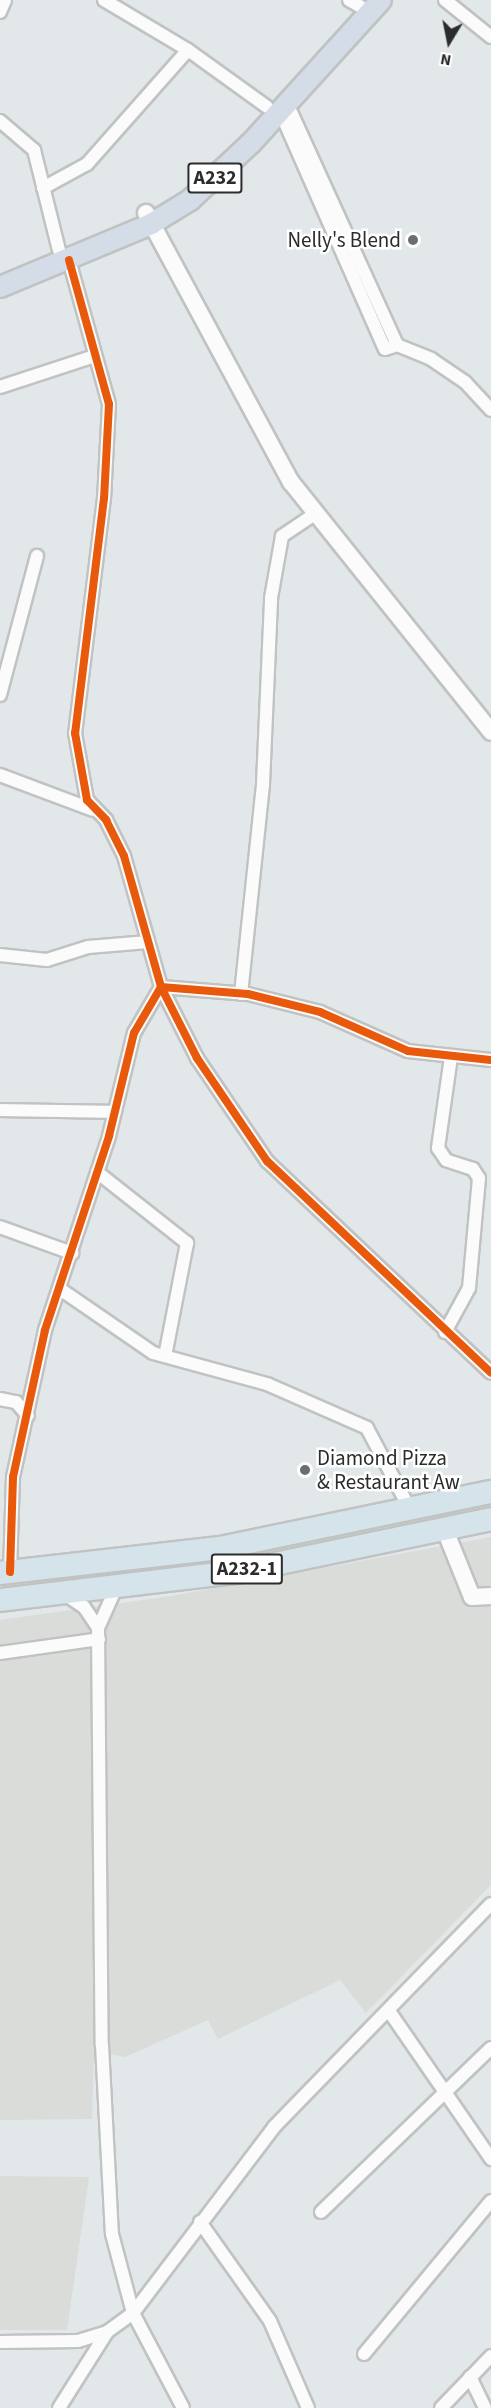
<!DOCTYPE html>
<style>
body{margin:0}
#map{position:relative;width:491px;height:2408px;overflow:hidden;background:#e2e7ea;font-family:"Source Sans 3",sans-serif}
div>[style]{position:absolute}
[style*='--x']{left:calc(var(--x)*1px);top:calc(var(--y)*1px);width:calc(var(--w)*1px);rotate:calc(var(--a)*1deg)}
.industrial>*{inset:0;background:#d9dcd9}
.roads{filter:drop-shadow(2px 0 #c1c2c2) drop-shadow(-2px 0 #c1c2c2) drop-shadow(0 2px #c1c2c2) drop-shadow(0 -2px #c1c2c2)}
.street>*{height:12px;margin:-6px;padding:0 6px;transform-origin:6px;border-radius:6px;background:#fbfbfc}
.secondary>*{height:16px;margin:-8px;padding:0 8px;transform-origin:8px;border-radius:8px;background:#fbfbfc}
.primary>*{height:20px;margin:-10px;padding:0 10px;transform-origin:10px;border-radius:10px;background:#d4dce8}
.highway>*{height:22px;margin:-11px;padding:0 11px;transform-origin:11px;border-radius:11px;background:#d4e4ea}
.cycleway>*{height:8px;margin:-4px;padding:0 4px;transform-origin:4px;border-radius:4px;background:#e8590c}
.dots>*{width:16px;height:16px;translate:-50% -50%;box-sizing:border-box;border:3px solid #fff;border-radius:50%}
span{translate:-50% -50%;white-space:nowrap;text-align:center;line-height:1.15;-webkit-text-stroke:5px #fff;paint-order:stroke}
.shield-label span{padding:2px 4px;background:#fff;border:2px solid;border-radius:4px;-webkit-text-stroke-width:0}
.shield-label{font-size:20px;color:#2c2c2c;font-weight:700}
.poi-label{font-size:21px;color:#2c2c2c}
.right{translate:-100% -50%;text-align:right}
.left{translate:0 -50%;text-align:left}
.north{position:absolute;left:419px;top:12px;width:60px;height:60px;-webkit-text-stroke:4px #fff;paint-order:stroke;rotate:190deg;font-size:16px;font-weight:700;line-height:24px;text-align:center;color:#2c2c2c}
.north::after{content:'';display:block;margin:auto;width:21px;height:27px;background:#2c2c2c;clip-path:polygon(50% 0,100% 100%,50% 72%,0 100%)}
</style>
<div id="map">
<div class="industrial">
<i style="clip-path:polygon(491px 1537px,491px 1885px,366px 2013px,340px 1980px,218px 2039px,208px 2020px,125px 2057px,94px 2051px,92px 2119px,0 2120px,0 1620px,171px 1596px)"></i>
<i style="clip-path:polygon(0 2176px,89px 2177px,67px 2330px,0 2330px)"></i>
</div>
<div class="roads">
<div class="street">
<i style="--x:104;--y:0;--w:98;--a:30.8"></i>
<i style="--x:188;--y:50;--w:97;--a:35.8"></i>
<i style="--x:349;--y:0;--w:14;--a:30"></i>
<i style="--x:445;--y:0;--w:59;--a:38.8"></i>
<i style="--x:0;--y:12;--w:13;--a:-67"></i>
<i style="--x:286;--y:101;--w:268;--a:65.5"></i>
<i style="--x:279;--y:109;--w:262;--a:66.2"></i>
<i style="--x:385;--y:349;--w:13;--a:-18"></i>
<i style="--x:397;--y:345;--w:37;--a:22"></i>
<i style="--x:431;--y:359;--w:41;--a:34.1"></i>
<i style="--x:465;--y:382;--w:38;--a:47"></i>
<i style="--x:0;--y:121;--w:45;--a:40.5"></i>
<i style="--x:34;--y:150;--w:103;--a:76"></i>
<i style="--x:43;--y:188;--w:50;--a:-28.6"></i>
<i style="--x:87;--y:164;--w:152;--a:-48.5"></i>
<i style="--x:69;--y:260;--w:149;--a:74.5"></i>
<i style="--x:109;--y:404;--w:94;--a:93"></i>
<i style="--x:104;--y:498;--w:237;--a:97"></i>
<i style="--x:75;--y:733;--w:68;--a:79.8"></i>
<i style="--x:87;--y:800;--w:28;--a:46"></i>
<i style="--x:106;--y:820;--w:40;--a:63.4"></i>
<i style="--x:124;--y:856;--w:136;--a:74.2"></i>
<i style="--x:161;--y:987;--w:80;--a:63.1"></i>
<i style="--x:197;--y:1058;--w:125;--a:55.8"></i>
<i style="--x:267;--y:1161;--w:308;--a:43.4"></i>
<i style="--x:0;--y:387;--w:100;--a:-18.1"></i>
<i style="--x:0;--y:695;--w:144;--a:-75.1"></i>
<i style="--x:0;--y:775;--w:99;--a:20.6"></i>
<i style="--x:0;--y:955;--w:47;--a:6.1"></i>
<i style="--x:47;--y:960;--w:43;--a:-17.6"></i>
<i style="--x:88;--y:947;--w:60;--a:-4.8"></i>
<i style="--x:241;--y:994;--w:211;--a:-84"></i>
<i style="--x:263;--y:784;--w:186;--a:-87.5"></i>
<i style="--x:271;--y:598;--w:63;--a:-79.9"></i>
<i style="--x:282;--y:536;--w:37;--a:-34"></i>
<i style="--x:0;--y:1110;--w:115;--a:1"></i>
<i style="--x:97;--y:1172;--w:115;--a:38.3"></i>
<i style="--x:187;--y:1243;--w:115;--a:101"></i>
<i style="--x:0;--y:1227;--w:77;--a:19.9"></i>
<i style="--x:60;--y:1289;--w:113;--a:34.5"></i>
<i style="--x:153;--y:1353;--w:118;--a:15.2"></i>
<i style="--x:267;--y:1384;--w:109;--a:23.7"></i>
<i style="--x:367;--y:1428;--w:94;--a:62.1"></i>
<i style="--x:445;--y:1332;--w:50;--a:-61.4"></i>
<i style="--x:469;--y:1288;--w:110;--a:-84.8"></i>
<i style="--x:479;--y:1178;--w:11;--a:-124"></i>
<i style="--x:473;--y:1169;--w:28;--a:-162"></i>
<i style="--x:446;--y:1160;--w:14;--a:-124"></i>
<i style="--x:438;--y:1148;--w:92;--a:-81.9"></i>
<i style="--x:0;--y:1399;--w:16;--a:11"></i>
<i style="--x:16;--y:1402;--w:18;--a:49"></i>
<i style="--x:10;--y:1572;--w:95;--a:-88.2"></i>
<i style="--x:13;--y:1477;--w:150;--a:-77.7"></i>
<i style="--x:45;--y:1330;--w:204;--a:-71.7"></i>
<i style="--x:109;--y:1136;--w:106;--a:-76.4"></i>
<i style="--x:134;--y:1033;--w:53;--a:-59.6"></i>
<i style="--x:161;--y:987;--w:87;--a:4.6"></i>
<i style="--x:248;--y:994;--w:74;--a:14"></i>
<i style="--x:320;--y:1012;--w:96;--a:23.9"></i>
<i style="--x:408;--y:1051;--w:83;--a:6.2"></i>
<i style="--x:115;--y:1590;--w:42;--a:114.1"></i>
<i style="--x:98;--y:1628;--w:417;--a:89.5"></i>
<i style="--x:102;--y:2045;--w:189;--a:87"></i>
<i style="--x:112;--y:2234;--w:82;--a:75.1"></i>
<i style="--x:133;--y:2313;--w:107;--a:62.2"></i>
<i style="--x:66;--y:1595;--w:22;--a:34"></i>
<i style="--x:84;--y:1607;--w:25;--a:56"></i>
<i style="--x:0;--y:1653;--w:100;--a:-8"></i>
<i style="--x:389;--y:2011;--w:180;--a:55.4"></i>
<i style="--x:321;--y:2212;--w:236;--a:-44"></i>
<i style="--x:200;--y:2222;--w:121;--a:54.7"></i>
<i style="--x:270;--y:2321;--w:95;--a:66.4"></i>
<i style="--x:0;--y:2342;--w:78;--a:-0.7"></i>
<i style="--x:78;--y:2341;--w:30;--a:-17"></i>
<i style="--x:364;--y:2354;--w:199;--a:-50.3"></i>
<i style="--x:470;--y:2377;--w:34;--a:64"></i>
<i style="--x:59;--y:2408;--w:90;--a:-57.7"></i>
<i style="--x:107;--y:2332;--w:32;--a:-36"></i>
<i style="--x:133;--y:2313;--w:233;--a:-52.8"></i>
<i style="--x:274;--y:2127;--w:311;--a:-45.8"></i>
<i style="--x:441;--y:2408;--w:72;--a:-46.1"></i>
</div>
<div class="secondary">
<i style="--x:146;--y:213;--w:306;--a:61.7"></i>
<i style="--x:291;--y:482;--w:320;--a:51.3"></i>
<i style="--x:445;--y:1530;--w:72;--a:68.1"></i>
<i style="--x:472;--y:1597;--w:19;--a:-3"></i>
</div>
<div class="primary">
<i style="--x:0;--y:287;--w:164;--a:-22.6"></i>
<i style="--x:151;--y:224;--w:46;--a:-31.6"></i>
<i style="--x:190;--y:200;--w:83;--a:-43.1"></i>
<i style="--x:251;--y:143;--w:193;--a:-47.7"></i>
</div>
<div class="highway">
<i style="--x:0;--y:1573;--w:221;--a:-6.5"></i>
<i style="--x:220;--y:1548;--w:277;--a:-11.7"></i>
<i style="--x:0;--y:1600;--w:238;--a:-6.8"></i>
<i style="--x:236;--y:1572;--w:260;--a:-11.7"></i>
</div>
</div>
<div class="cycleway">
<i style="--x:69;--y:260;--w:149;--a:74.5"></i>
<i style="--x:109;--y:404;--w:94;--a:93"></i>
<i style="--x:104;--y:498;--w:237;--a:97"></i>
<i style="--x:75;--y:733;--w:68;--a:79.8"></i>
<i style="--x:87;--y:800;--w:28;--a:46"></i>
<i style="--x:106;--y:820;--w:40;--a:63.4"></i>
<i style="--x:124;--y:856;--w:136;--a:74.2"></i>
<i style="--x:161;--y:987;--w:80;--a:63.1"></i>
<i style="--x:197;--y:1058;--w:125;--a:55.8"></i>
<i style="--x:267;--y:1161;--w:308;--a:43.4"></i>
<i style="--x:10;--y:1572;--w:95;--a:-88.2"></i>
<i style="--x:13;--y:1477;--w:150;--a:-77.7"></i>
<i style="--x:45;--y:1330;--w:204;--a:-71.7"></i>
<i style="--x:109;--y:1136;--w:106;--a:-76.4"></i>
<i style="--x:134;--y:1033;--w:53;--a:-59.6"></i>
<i style="--x:161;--y:987;--w:87;--a:4.6"></i>
<i style="--x:248;--y:994;--w:74;--a:14"></i>
<i style="--x:320;--y:1012;--w:96;--a:23.9"></i>
<i style="--x:408;--y:1051;--w:83;--a:6.2"></i>
</div>
<div class="dots">
<i style="left:413px;top:240px;background:#6c6d6e"></i>
<i style="left:305px;top:1470px;background:#6c6d6e"></i>
</div>
<div class="shield-label">
<span style="left:215px;top:178px">A232</span>
<span style="left:247px;top:1569px">A232-1</span>
</div>
<div class="poi-label">
<span class="right" style="left:401px;top:240px">Nelly's Blend</span>
<span class="left" style="left:317px;top:1470px">Diamond Pizza<br>&amp; Restaurant Aw</span>
</div>
<div class="north">N</div>
</div>
